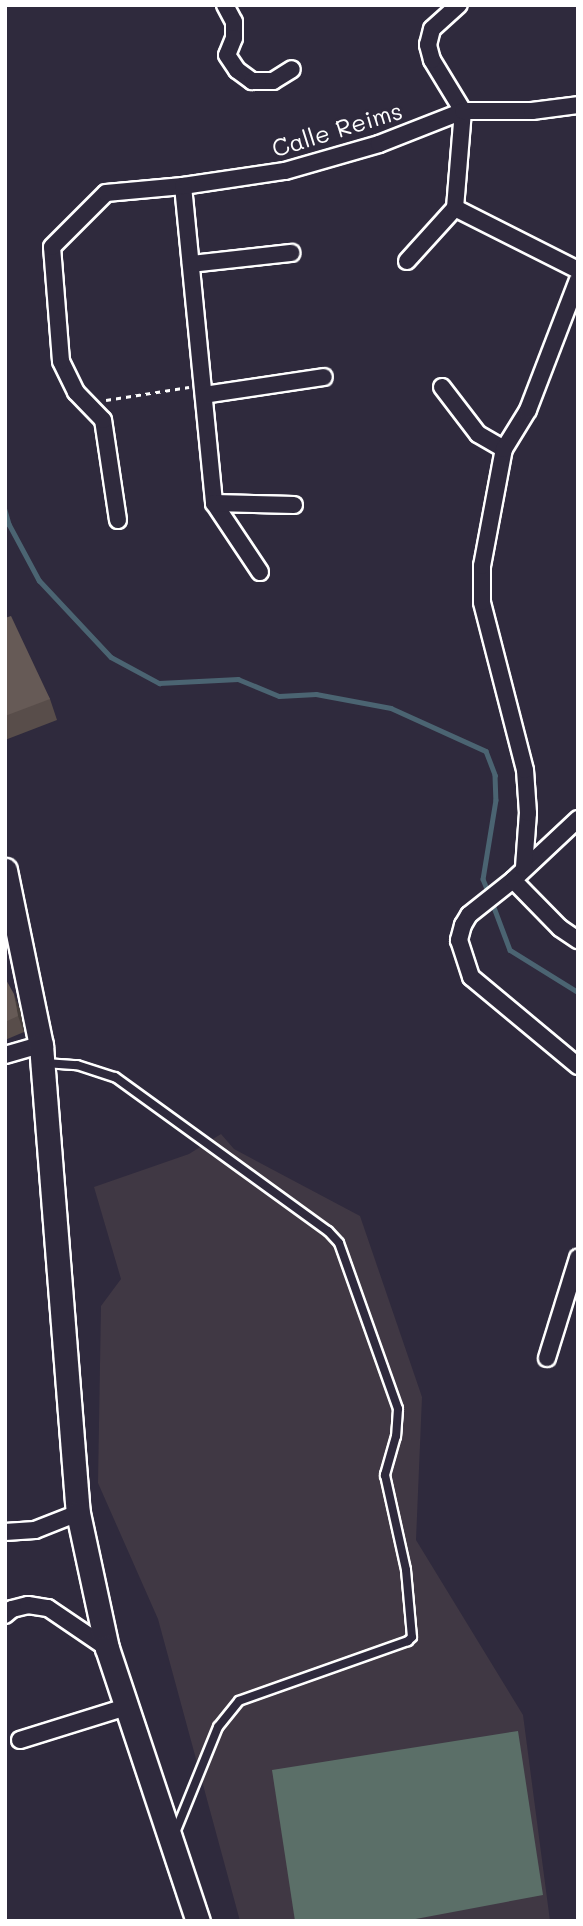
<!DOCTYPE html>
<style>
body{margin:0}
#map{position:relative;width:583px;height:1926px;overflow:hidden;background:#2f2a3d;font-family:Mali,sans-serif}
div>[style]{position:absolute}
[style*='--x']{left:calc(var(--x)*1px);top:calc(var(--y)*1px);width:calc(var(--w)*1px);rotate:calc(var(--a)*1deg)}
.built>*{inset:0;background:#403844}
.green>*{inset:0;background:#5b6f68}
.stream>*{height:4.5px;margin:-2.25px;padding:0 2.25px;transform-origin:2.25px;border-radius:2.25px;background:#4b6472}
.path>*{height:2.5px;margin-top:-1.25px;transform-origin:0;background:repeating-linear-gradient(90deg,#fff 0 5px,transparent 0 10px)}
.roads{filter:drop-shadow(2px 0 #fff) drop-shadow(-2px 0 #fff) drop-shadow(0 2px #fff) drop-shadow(0 -2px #fff)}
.service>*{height:8px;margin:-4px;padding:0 4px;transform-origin:4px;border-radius:4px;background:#2f2a3d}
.minor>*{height:16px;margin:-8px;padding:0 8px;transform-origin:8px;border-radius:8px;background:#2f2a3d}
.secondary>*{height:23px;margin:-11.5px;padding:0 11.5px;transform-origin:11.5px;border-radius:11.5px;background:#2f2a3d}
.wall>*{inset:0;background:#584d4a}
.shaded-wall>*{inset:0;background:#473f3c}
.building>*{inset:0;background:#665a56}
span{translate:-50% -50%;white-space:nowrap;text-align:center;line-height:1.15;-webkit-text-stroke:5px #2f2a3d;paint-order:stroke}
.street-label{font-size:24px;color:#fff}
.frame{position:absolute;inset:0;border:7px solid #fff;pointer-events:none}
</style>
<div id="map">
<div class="built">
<i style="clip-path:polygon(221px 1134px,234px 1149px,360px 1216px,422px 1397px,416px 1540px,523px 1715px,550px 1921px,240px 1921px,158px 1619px,98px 1483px,101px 1306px,121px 1279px,94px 1187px,189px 1154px)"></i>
</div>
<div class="green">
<i style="clip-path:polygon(518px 1731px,543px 1895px,405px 1921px,295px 1921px,272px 1770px)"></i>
</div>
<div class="stream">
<i style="--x:5;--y:510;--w:15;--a:74"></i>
<i style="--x:9;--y:524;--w:64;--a:61.8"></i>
<i style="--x:39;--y:580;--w:105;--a:46.9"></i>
<i style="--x:111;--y:657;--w:55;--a:28.4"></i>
<i style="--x:159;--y:683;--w:79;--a:-2.9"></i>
<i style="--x:238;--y:679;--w:44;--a:22.5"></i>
<i style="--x:279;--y:696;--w:37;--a:-3"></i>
<i style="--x:316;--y:694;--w:76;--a:10.6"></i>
<i style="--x:391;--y:708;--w:104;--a:24.4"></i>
<i style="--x:486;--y:751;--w:26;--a:69"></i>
<i style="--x:495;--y:775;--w:25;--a:88"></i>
<i style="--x:496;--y:800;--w:80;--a:99.3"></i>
<i style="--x:483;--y:879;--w:16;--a:68"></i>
<i style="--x:492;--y:902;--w:51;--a:69.4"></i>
<i style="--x:510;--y:950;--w:80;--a:31.7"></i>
</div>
<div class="path">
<i style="--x:106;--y:400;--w:84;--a:-8.9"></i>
</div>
<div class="roads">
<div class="service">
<i style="--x:45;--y:1063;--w:32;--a:4"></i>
<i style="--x:77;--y:1065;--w:40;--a:18"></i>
<i style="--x:115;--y:1077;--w:263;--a:35.9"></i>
<i style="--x:328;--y:1231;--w:16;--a:47"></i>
<i style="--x:339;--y:1243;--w:176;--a:70.4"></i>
<i style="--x:398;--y:1409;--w:27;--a:94"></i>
<i style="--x:396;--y:1436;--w:41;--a:105.8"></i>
<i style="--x:385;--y:1475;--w:97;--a:77.5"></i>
<i style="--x:406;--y:1570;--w:67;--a:84.9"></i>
<i style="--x:412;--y:1637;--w:6;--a:135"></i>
<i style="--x:408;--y:1641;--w:179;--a:160.5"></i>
<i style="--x:239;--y:1701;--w:33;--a:129"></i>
<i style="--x:218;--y:1727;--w:114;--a:112.1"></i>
</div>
<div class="minor">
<i style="--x:225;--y:5;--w:19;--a:62"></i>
<i style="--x:234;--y:22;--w:16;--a:90"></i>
<i style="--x:234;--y:38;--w:18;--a:112"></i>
<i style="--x:227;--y:55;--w:18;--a:56"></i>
<i style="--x:237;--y:70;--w:19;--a:36"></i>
<i style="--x:252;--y:81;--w:21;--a:0"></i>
<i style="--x:273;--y:81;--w:22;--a:-32"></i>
<i style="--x:183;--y:186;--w:319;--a:84.4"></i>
<i style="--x:214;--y:503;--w:83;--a:56.3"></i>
<i style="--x:455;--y:208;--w:138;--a:26.8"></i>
<i style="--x:407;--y:261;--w:72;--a:-47.8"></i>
<i style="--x:455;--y:208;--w:97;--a:-85.3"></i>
<i style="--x:463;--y:111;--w:60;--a:-121.3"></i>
<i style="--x:432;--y:60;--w:16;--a:-105"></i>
<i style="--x:428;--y:45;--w:16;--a:-76"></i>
<i style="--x:432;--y:29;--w:36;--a:-42"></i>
<i style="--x:191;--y:264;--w:101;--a:-6.3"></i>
<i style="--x:442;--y:387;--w:59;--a:52.5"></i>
<i style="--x:478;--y:434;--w:30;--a:30"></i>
<i style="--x:204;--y:395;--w:121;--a:-8.5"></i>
<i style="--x:214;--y:503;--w:80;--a:1.4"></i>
<i style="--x:118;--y:520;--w:101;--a:-98.5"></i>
<i style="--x:103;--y:420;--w:39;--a:-134"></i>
<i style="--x:76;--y:392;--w:34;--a:-116"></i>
<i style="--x:61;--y:361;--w:114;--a:-94.5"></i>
<i style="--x:52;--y:247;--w:76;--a:-45"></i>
<i style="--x:106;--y:193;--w:77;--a:-5.2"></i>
<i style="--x:183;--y:186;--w:103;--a:-8.4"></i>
<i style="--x:285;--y:171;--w:98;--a:-16"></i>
<i style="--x:379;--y:144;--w:90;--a:-21.4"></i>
<i style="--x:463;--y:111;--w:69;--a:0"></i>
<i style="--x:532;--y:111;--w:46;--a:-7.4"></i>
<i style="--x:578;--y:819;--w:89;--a:136.8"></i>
<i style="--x:513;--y:880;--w:56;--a:141.5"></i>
<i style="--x:469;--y:915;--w:12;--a:121"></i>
<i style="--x:463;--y:925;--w:16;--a:105"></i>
<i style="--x:459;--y:940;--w:39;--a:72"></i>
<i style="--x:471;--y:977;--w:139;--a:39.8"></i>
<i style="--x:524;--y:867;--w:54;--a:-85.8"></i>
<i style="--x:528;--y:813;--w:43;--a:-94"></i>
<i style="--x:525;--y:770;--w:173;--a:-104.4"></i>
<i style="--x:482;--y:602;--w:36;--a:-90"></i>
<i style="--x:482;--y:566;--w:119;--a:-79.4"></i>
<i style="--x:504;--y:449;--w:46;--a:-58.4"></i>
<i style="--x:528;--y:410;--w:139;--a:-69"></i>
<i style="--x:513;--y:880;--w:67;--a:45.6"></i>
<i style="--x:560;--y:928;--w:22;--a:34"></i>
<i style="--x:5;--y:1055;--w:37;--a:-16"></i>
<i style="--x:547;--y:1358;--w:105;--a:-72.8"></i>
<i style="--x:5;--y:1532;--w:30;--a:-4"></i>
<i style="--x:35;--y:1530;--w:46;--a:-21.6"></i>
<i style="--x:5;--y:1615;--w:9;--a:-41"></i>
<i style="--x:12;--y:1609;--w:16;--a:-14"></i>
<i style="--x:28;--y:1605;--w:20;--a:9"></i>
<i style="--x:48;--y:1608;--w:71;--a:34.1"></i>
<i style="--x:20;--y:1740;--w:111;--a:-17.3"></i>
</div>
<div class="secondary">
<i style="--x:5;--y:870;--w:179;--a:78.4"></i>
<i style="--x:41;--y:1045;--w:469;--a:85.5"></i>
<i style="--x:78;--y:1513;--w:138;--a:77.9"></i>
<i style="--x:107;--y:1648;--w:288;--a:71.6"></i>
</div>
</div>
<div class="wall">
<i style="clip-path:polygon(5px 618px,50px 699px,57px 720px,5px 740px)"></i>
<i style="clip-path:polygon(5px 978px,20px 1010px,24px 1032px,5px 1040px)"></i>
</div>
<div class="shaded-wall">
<i style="clip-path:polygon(14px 994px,20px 1010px,24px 1032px,18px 1016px)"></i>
</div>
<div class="building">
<i style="clip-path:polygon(11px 616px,50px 699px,5px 716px,5px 618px)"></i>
<i style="clip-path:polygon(5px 978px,14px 994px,18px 1016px,5px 1022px)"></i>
</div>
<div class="street-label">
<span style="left:337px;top:129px;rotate:-17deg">Calle Reims</span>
</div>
<div class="frame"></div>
</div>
